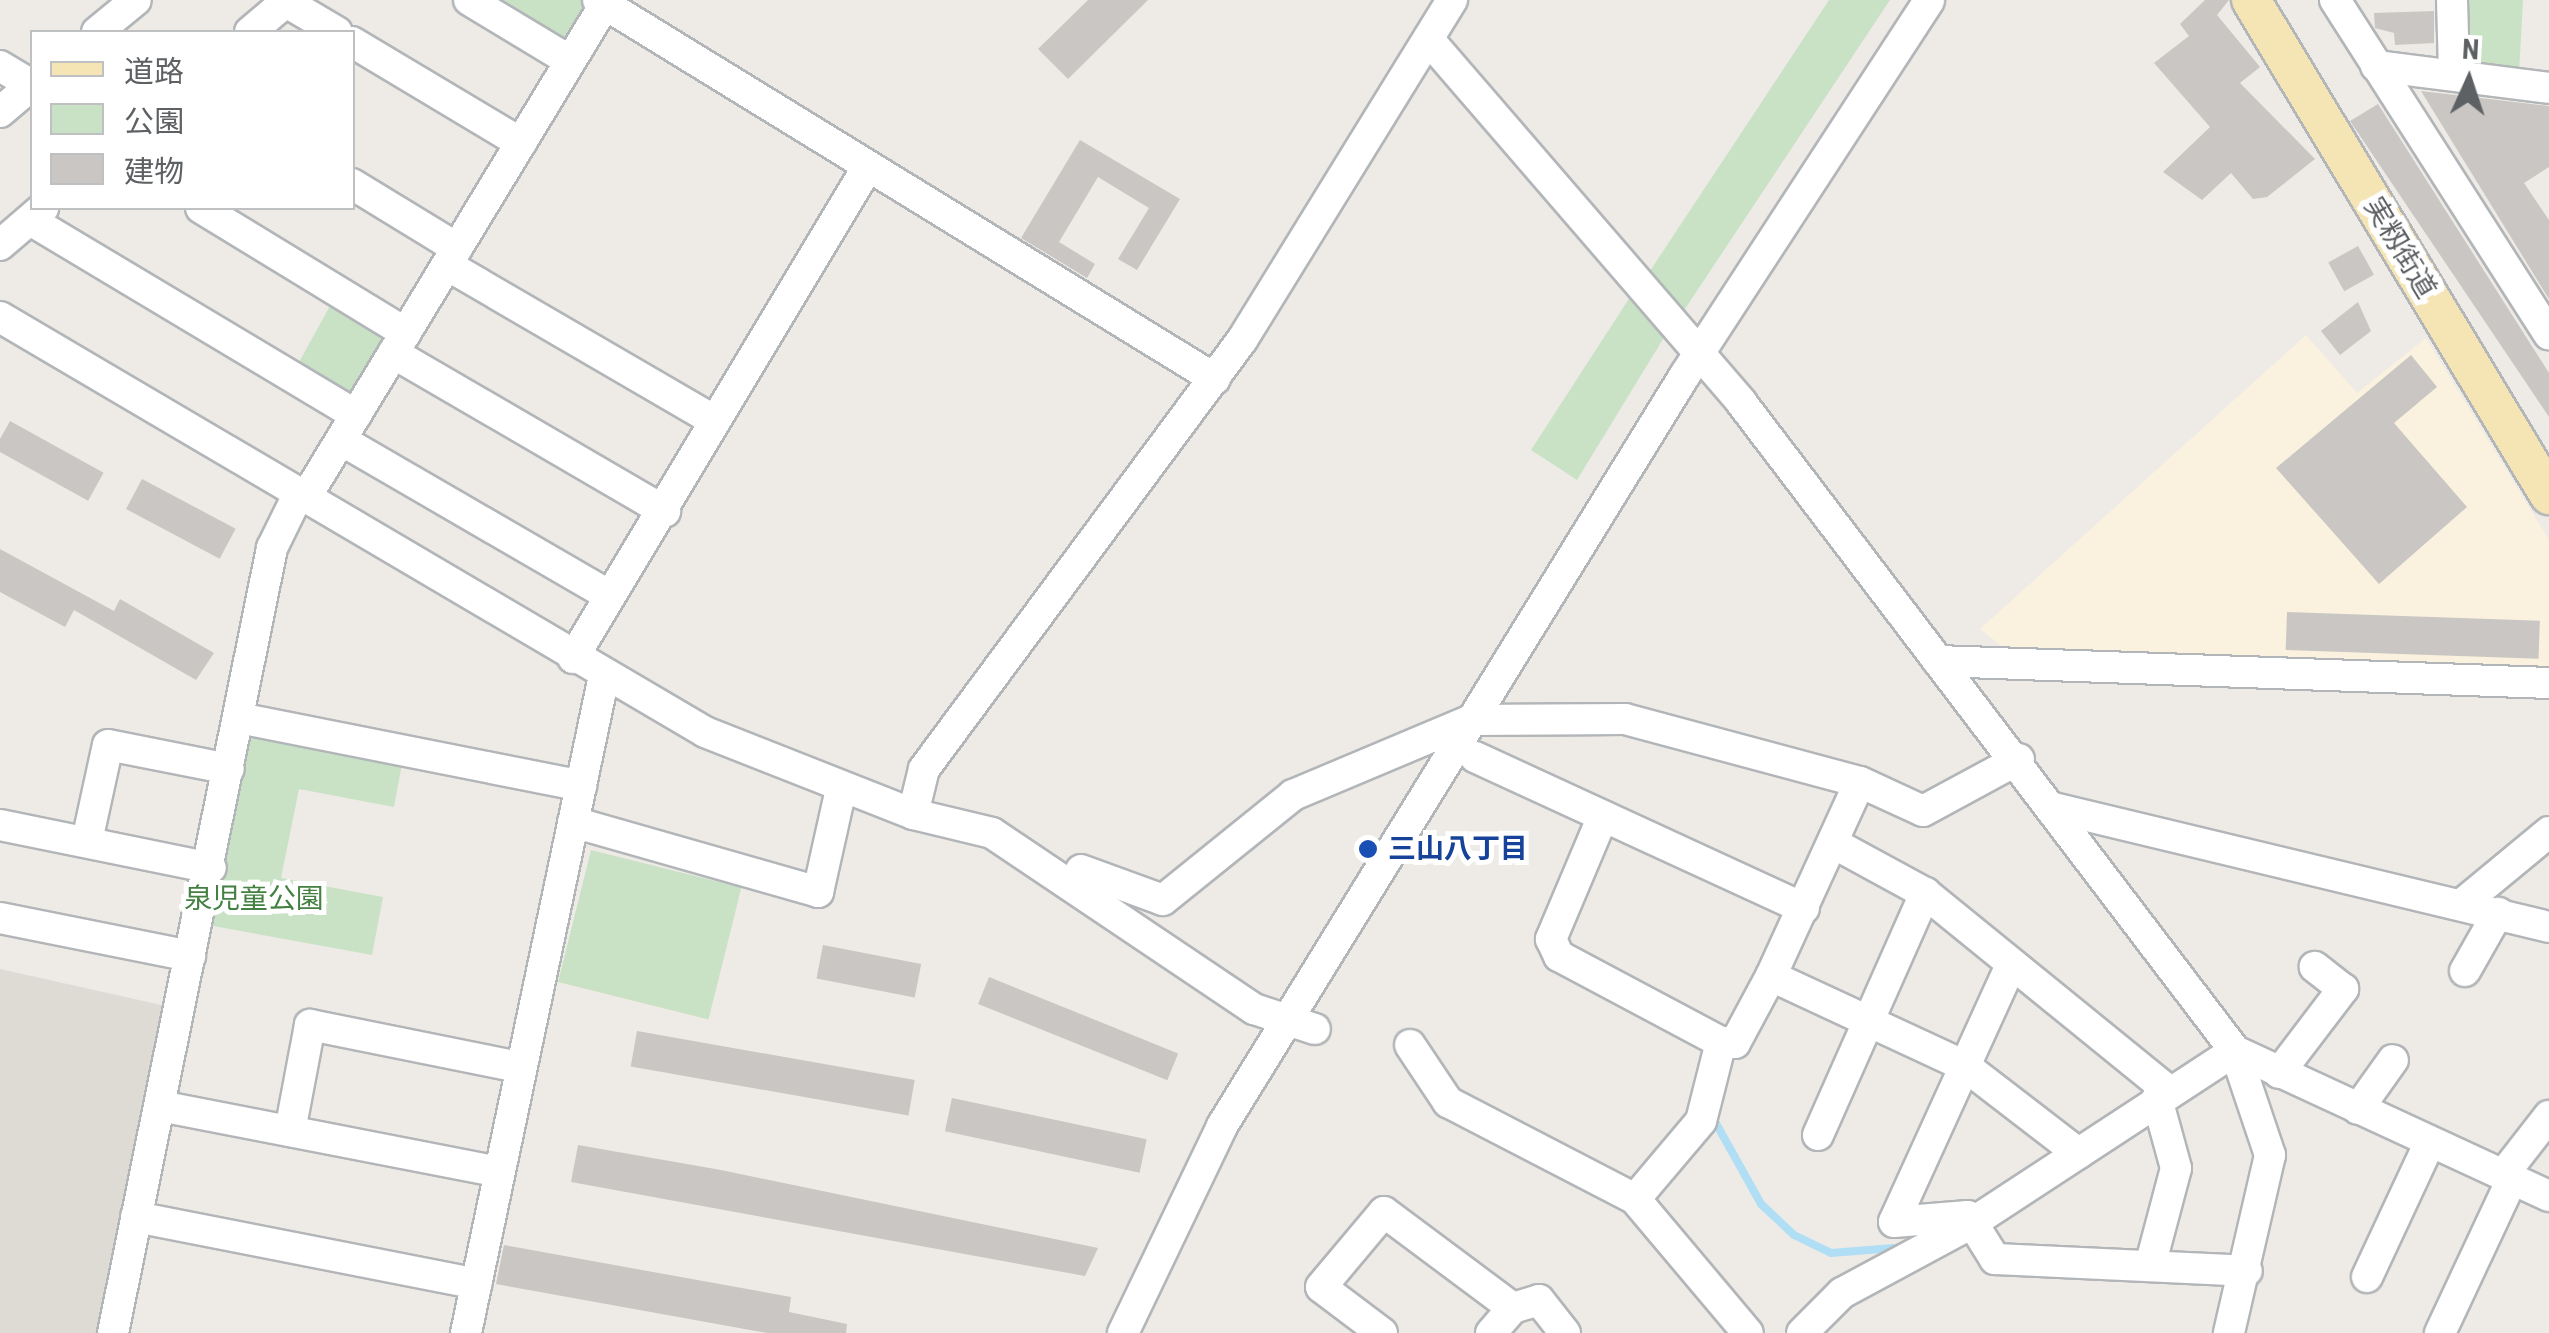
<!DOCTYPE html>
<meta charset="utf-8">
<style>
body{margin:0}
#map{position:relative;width:2549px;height:1333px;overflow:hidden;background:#eeebe6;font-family:"Roboto Condensed","Noto Sans JP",sans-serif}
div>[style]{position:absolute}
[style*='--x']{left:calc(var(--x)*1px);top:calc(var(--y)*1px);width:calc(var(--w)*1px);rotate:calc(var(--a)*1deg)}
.commercial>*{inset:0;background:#faf1df}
.education>*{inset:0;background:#dedad4}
.green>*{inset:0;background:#c9e2c6;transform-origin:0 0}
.stream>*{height:8px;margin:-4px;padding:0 4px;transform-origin:4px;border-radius:4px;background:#b0def4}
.building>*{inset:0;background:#c9c6c3;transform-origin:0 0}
.roads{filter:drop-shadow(2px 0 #b3b6b9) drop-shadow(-2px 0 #b3b6b9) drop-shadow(0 2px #b3b6b9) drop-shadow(0 -2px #b3b6b9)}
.minor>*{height:30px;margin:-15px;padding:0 15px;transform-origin:15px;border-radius:15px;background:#fff}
.major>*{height:38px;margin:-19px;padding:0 19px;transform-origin:19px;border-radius:19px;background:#f5e4b4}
.dots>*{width:28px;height:28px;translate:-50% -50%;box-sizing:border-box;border:5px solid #fff;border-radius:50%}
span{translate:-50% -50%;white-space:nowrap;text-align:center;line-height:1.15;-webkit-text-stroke:10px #fff;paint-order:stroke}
.street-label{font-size:28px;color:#5e6164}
.transit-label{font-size:28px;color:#164399;font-weight:700}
.left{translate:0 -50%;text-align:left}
.park-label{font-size:28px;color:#448041}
.legend{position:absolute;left:30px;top:30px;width:325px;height:180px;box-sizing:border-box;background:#fff;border:2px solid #bfc0c1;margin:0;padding:12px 18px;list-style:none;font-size:30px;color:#5e6164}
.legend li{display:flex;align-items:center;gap:20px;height:50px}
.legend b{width:50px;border:2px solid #bfc0c1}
.north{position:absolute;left:2419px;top:30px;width:100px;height:100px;-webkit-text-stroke:8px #fff;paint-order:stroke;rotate:3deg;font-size:28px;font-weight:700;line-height:40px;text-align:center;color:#5e6164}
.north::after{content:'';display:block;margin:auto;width:35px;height:45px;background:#5e6164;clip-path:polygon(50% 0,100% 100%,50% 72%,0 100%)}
</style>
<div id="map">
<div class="commercial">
<i style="clip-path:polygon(2306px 335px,2357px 393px,2426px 338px,2549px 540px,2549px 673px,2003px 647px,1980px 629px)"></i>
</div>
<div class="education">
<i style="clip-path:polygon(0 969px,166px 1006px,99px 1333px,0 1333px)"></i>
</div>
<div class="green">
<i style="clip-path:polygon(502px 0,587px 0,590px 2px,572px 48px,496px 10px)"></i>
<i style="clip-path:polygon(1829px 0,1890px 0,1679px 318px,1646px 277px)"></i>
<i style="clip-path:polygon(2465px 0,2523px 0,2519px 74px,2472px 67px)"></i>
<i style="clip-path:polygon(1632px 294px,1668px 331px,1577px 480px,1531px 450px)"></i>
<i style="clip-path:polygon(336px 295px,392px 330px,359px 403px,293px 373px)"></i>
<i style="clip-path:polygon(250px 735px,402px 764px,394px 807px,299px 789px,281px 878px,383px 897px,372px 955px,213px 926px)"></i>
<i style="left:591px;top:850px;width:155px;height:136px;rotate:14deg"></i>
</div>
<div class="stream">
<i style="--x:1713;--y:1118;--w:98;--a:60.8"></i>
<i style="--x:1761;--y:1204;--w:45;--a:43.2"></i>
<i style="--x:1794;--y:1235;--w:41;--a:25.9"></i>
<i style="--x:1831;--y:1253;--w:63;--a:-4.5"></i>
</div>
<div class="building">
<i style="clip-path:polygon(1088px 0,1148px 0,1068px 79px,1038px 49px)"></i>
<i style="clip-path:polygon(2205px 0,2229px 0,2217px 15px,2260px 67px,2240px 83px,2315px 159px,2267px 197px,2253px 199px,2231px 173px,2202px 200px,2163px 172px,2210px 127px,2154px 63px,2189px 36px,2180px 24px)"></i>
<i style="clip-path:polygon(2434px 11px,2434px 43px,2395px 45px,2394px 33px,2375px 28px,2374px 13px)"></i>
<i style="clip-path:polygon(2421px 91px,2549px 106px,2549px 167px,2524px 183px,2549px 220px,2549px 299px)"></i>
<i style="clip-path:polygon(2378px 104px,2549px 373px,2549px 417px,2350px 121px)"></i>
<i style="clip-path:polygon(1080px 140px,1180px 199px,1137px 270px,1118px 259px,1149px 208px,1098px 177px,1059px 242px,1095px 264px,1087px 278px,1021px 238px)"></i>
<i style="left:2358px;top:246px;width:33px;height:34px;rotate:61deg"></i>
<i style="clip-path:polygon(2358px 302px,2371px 331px,2340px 355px,2321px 331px)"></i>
<i style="clip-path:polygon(2411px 355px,2437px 387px,2394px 423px,2467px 507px,2379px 584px,2276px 468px)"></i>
<i style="left:10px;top:421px;width:107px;height:32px;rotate:29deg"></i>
<i style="left:142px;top:479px;width:106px;height:34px;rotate:28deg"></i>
<i style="clip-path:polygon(0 549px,114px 611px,120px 599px,214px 653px,196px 680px,74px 610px,65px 627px,0 592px)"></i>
<i style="left:2287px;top:612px;width:253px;height:38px;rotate:2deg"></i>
<i style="left:823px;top:945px;width:100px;height:34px;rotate:11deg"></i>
<i style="left:989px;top:977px;width:204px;height:29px;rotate:22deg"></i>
<i style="left:637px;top:1031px;width:282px;height:36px;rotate:10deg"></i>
<i style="left:952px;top:1098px;width:199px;height:34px;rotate:12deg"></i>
<i style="clip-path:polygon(578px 1145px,721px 1170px,1098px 1248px,1085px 1276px,571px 1182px)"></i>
<i style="clip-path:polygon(504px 1245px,791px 1297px,789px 1312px,847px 1324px,846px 1333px,767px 1333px,496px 1284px)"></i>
</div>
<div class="roads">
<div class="minor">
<i style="--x:469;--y:0;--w:118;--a:31.1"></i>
<i style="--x:598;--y:0;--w:724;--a:31.56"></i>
<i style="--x:2335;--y:0;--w:397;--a:57.4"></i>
<i style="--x:2452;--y:0;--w:71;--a:88.4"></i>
<i style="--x:286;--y:2;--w:59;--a:30.5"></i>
<i style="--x:97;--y:32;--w:50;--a:-39.4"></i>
<i style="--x:250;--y:32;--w:50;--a:-40.1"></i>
<i style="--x:1429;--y:40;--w:478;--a:49.2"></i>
<i style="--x:1741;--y:402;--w:816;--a:52.72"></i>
<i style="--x:2235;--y:1051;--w:110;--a:71.4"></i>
<i style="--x:2270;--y:1155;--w:183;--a:103"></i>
<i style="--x:352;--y:42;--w:197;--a:30.9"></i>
<i style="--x:0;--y:66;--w:37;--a:31"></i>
<i style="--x:2376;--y:66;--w:174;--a:7.2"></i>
<i style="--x:0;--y:112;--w:42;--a:-40.2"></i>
<i style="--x:352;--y:184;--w:123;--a:31.4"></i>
<i style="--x:201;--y:208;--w:240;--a:31.4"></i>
<i style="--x:30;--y:220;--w:380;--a:30.9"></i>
<i style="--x:0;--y:245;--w:57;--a:-40.7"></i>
<i style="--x:447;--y:265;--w:310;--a:30.2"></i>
<i style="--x:0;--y:317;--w:818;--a:30.48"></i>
<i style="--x:705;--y:732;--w:224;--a:21.5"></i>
<i style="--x:913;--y:814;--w:81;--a:13.5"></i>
<i style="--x:992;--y:833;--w:316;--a:33.9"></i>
<i style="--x:1254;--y:1009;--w:64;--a:18.2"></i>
<i style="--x:393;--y:353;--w:315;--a:30.2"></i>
<i style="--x:341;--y:440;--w:311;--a:30.1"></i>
<i style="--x:306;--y:497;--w:577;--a:-58.76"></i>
<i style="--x:573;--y:658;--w:571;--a:-59.04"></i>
<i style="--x:1938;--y:661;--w:611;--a:2.06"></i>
<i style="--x:239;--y:718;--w:349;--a:11.2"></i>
<i style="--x:1475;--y:757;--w:362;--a:24.7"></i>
<i style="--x:2054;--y:808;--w:509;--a:13.52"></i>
<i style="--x:913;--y:814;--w:46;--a:-76.3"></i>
<i style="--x:924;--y:769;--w:534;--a:-53.45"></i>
<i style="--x:1242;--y:340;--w:400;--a:-58.3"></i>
<i style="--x:1603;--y:816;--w:134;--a:112.9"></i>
<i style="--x:1551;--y:939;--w:19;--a:65"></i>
<i style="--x:1559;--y:956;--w:183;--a:28"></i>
<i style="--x:1721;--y:1042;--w:81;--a:104.2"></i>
<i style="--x:1701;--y:1121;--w:102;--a:130.2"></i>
<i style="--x:573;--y:822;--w:255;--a:15.9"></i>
<i style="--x:818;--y:892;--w:106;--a:-77.4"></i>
<i style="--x:0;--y:825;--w:215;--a:11.5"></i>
<i style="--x:87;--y:841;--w:98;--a:-77.7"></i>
<i style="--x:108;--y:745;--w:123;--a:11.2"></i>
<i style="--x:1835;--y:844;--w:102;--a:28.6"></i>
<i style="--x:1925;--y:893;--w:311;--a:39.1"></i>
<i style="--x:1081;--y:870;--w:87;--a:20.1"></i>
<i style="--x:1163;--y:900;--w:167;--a:-38.9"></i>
<i style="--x:1293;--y:795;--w:193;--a:-22.8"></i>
<i style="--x:1471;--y:720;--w:154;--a:-0.4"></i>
<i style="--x:1625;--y:719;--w:243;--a:15"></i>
<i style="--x:1860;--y:782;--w:69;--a:24.7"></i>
<i style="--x:1923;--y:811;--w:109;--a:-28.4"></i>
<i style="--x:2462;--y:904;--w:113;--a:-39.6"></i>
<i style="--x:0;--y:918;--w:194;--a:11.3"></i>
<i style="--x:2011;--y:965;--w:282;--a:114.5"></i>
<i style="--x:1894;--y:1222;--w:74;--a:-4.6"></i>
<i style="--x:1968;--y:1216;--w:51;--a:57.9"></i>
<i style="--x:1995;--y:1259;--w:252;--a:2.7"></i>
<i style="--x:2465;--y:971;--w:67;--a:-60.4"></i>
<i style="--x:1771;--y:976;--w:214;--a:24.9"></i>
<i style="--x:1965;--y:1066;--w:143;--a:37.6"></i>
<i style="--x:1721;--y:1042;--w:14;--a:4"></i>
<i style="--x:1735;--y:1043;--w:76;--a:-61.8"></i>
<i style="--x:1771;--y:976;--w:213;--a:-65.4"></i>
<i style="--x:1410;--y:1045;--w:69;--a:56.3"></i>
<i style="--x:1448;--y:1102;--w:211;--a:27.4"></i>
<i style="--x:1635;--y:1199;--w:175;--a:49.9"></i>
<i style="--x:2279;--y:1073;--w:106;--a:-52.7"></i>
<i style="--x:2343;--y:989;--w:36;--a:-142"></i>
<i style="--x:160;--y:1106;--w:344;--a:11"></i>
<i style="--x:2358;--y:1109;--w:60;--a:-54.5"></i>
<i style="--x:290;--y:1131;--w:108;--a:-79.3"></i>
<i style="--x:310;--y:1025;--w:213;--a:11.4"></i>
<i style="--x:1818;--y:1135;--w:265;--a:-66.1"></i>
<i style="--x:2503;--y:1175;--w:75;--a:-52.1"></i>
<i style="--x:136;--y:1217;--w:347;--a:11.1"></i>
<i style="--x:2150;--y:1266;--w:101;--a:-75.1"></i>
<i style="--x:2176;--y:1168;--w:72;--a:-105.4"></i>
<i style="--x:2367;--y:1277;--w:149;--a:-65"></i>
<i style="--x:113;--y:1333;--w:801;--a:-78.55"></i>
<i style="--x:272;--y:548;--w:61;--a:-63.9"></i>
<i style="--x:466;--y:1333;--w:671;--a:-78.14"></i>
<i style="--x:1123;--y:1333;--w:229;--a:-64.4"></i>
<i style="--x:1222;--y:1126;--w:882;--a:-58.35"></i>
<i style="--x:1685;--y:375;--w:447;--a:-56.9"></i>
<i style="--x:1382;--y:1333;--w:76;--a:-143"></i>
<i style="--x:1321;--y:1287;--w:98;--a:-50"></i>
<i style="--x:1384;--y:1212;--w:161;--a:36.7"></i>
<i style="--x:1491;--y:1333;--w:33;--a:-49"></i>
<i style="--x:1513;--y:1308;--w:27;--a:-17"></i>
<i style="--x:1539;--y:1300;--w:42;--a:51.8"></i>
<i style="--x:1802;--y:1333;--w:57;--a:-45"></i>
<i style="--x:1842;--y:1293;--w:148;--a:-28.3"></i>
<i style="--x:1972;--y:1223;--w:314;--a:-33.2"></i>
<i style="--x:2235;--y:1051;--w:346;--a:24.8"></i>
<i style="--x:2440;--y:1333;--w:170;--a:-64.9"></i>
</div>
<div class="major">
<i style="--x:2251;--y:0;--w:578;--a:58.95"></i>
</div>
</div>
<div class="dots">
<i style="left:1368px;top:849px;background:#1a4fb4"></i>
</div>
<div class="street-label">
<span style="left:2400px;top:248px;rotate:59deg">実籾街道</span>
</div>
<div class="transit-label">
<span class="left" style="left:1388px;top:849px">三山八丁目</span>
</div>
<div class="park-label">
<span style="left:254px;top:899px">泉児童公園</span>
</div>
<ul class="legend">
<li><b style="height:12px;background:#f5e4b4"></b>道路</li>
<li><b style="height:28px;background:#c9e2c6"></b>公園</li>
<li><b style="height:28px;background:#c9c6c3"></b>建物</li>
</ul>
<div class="north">N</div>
</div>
